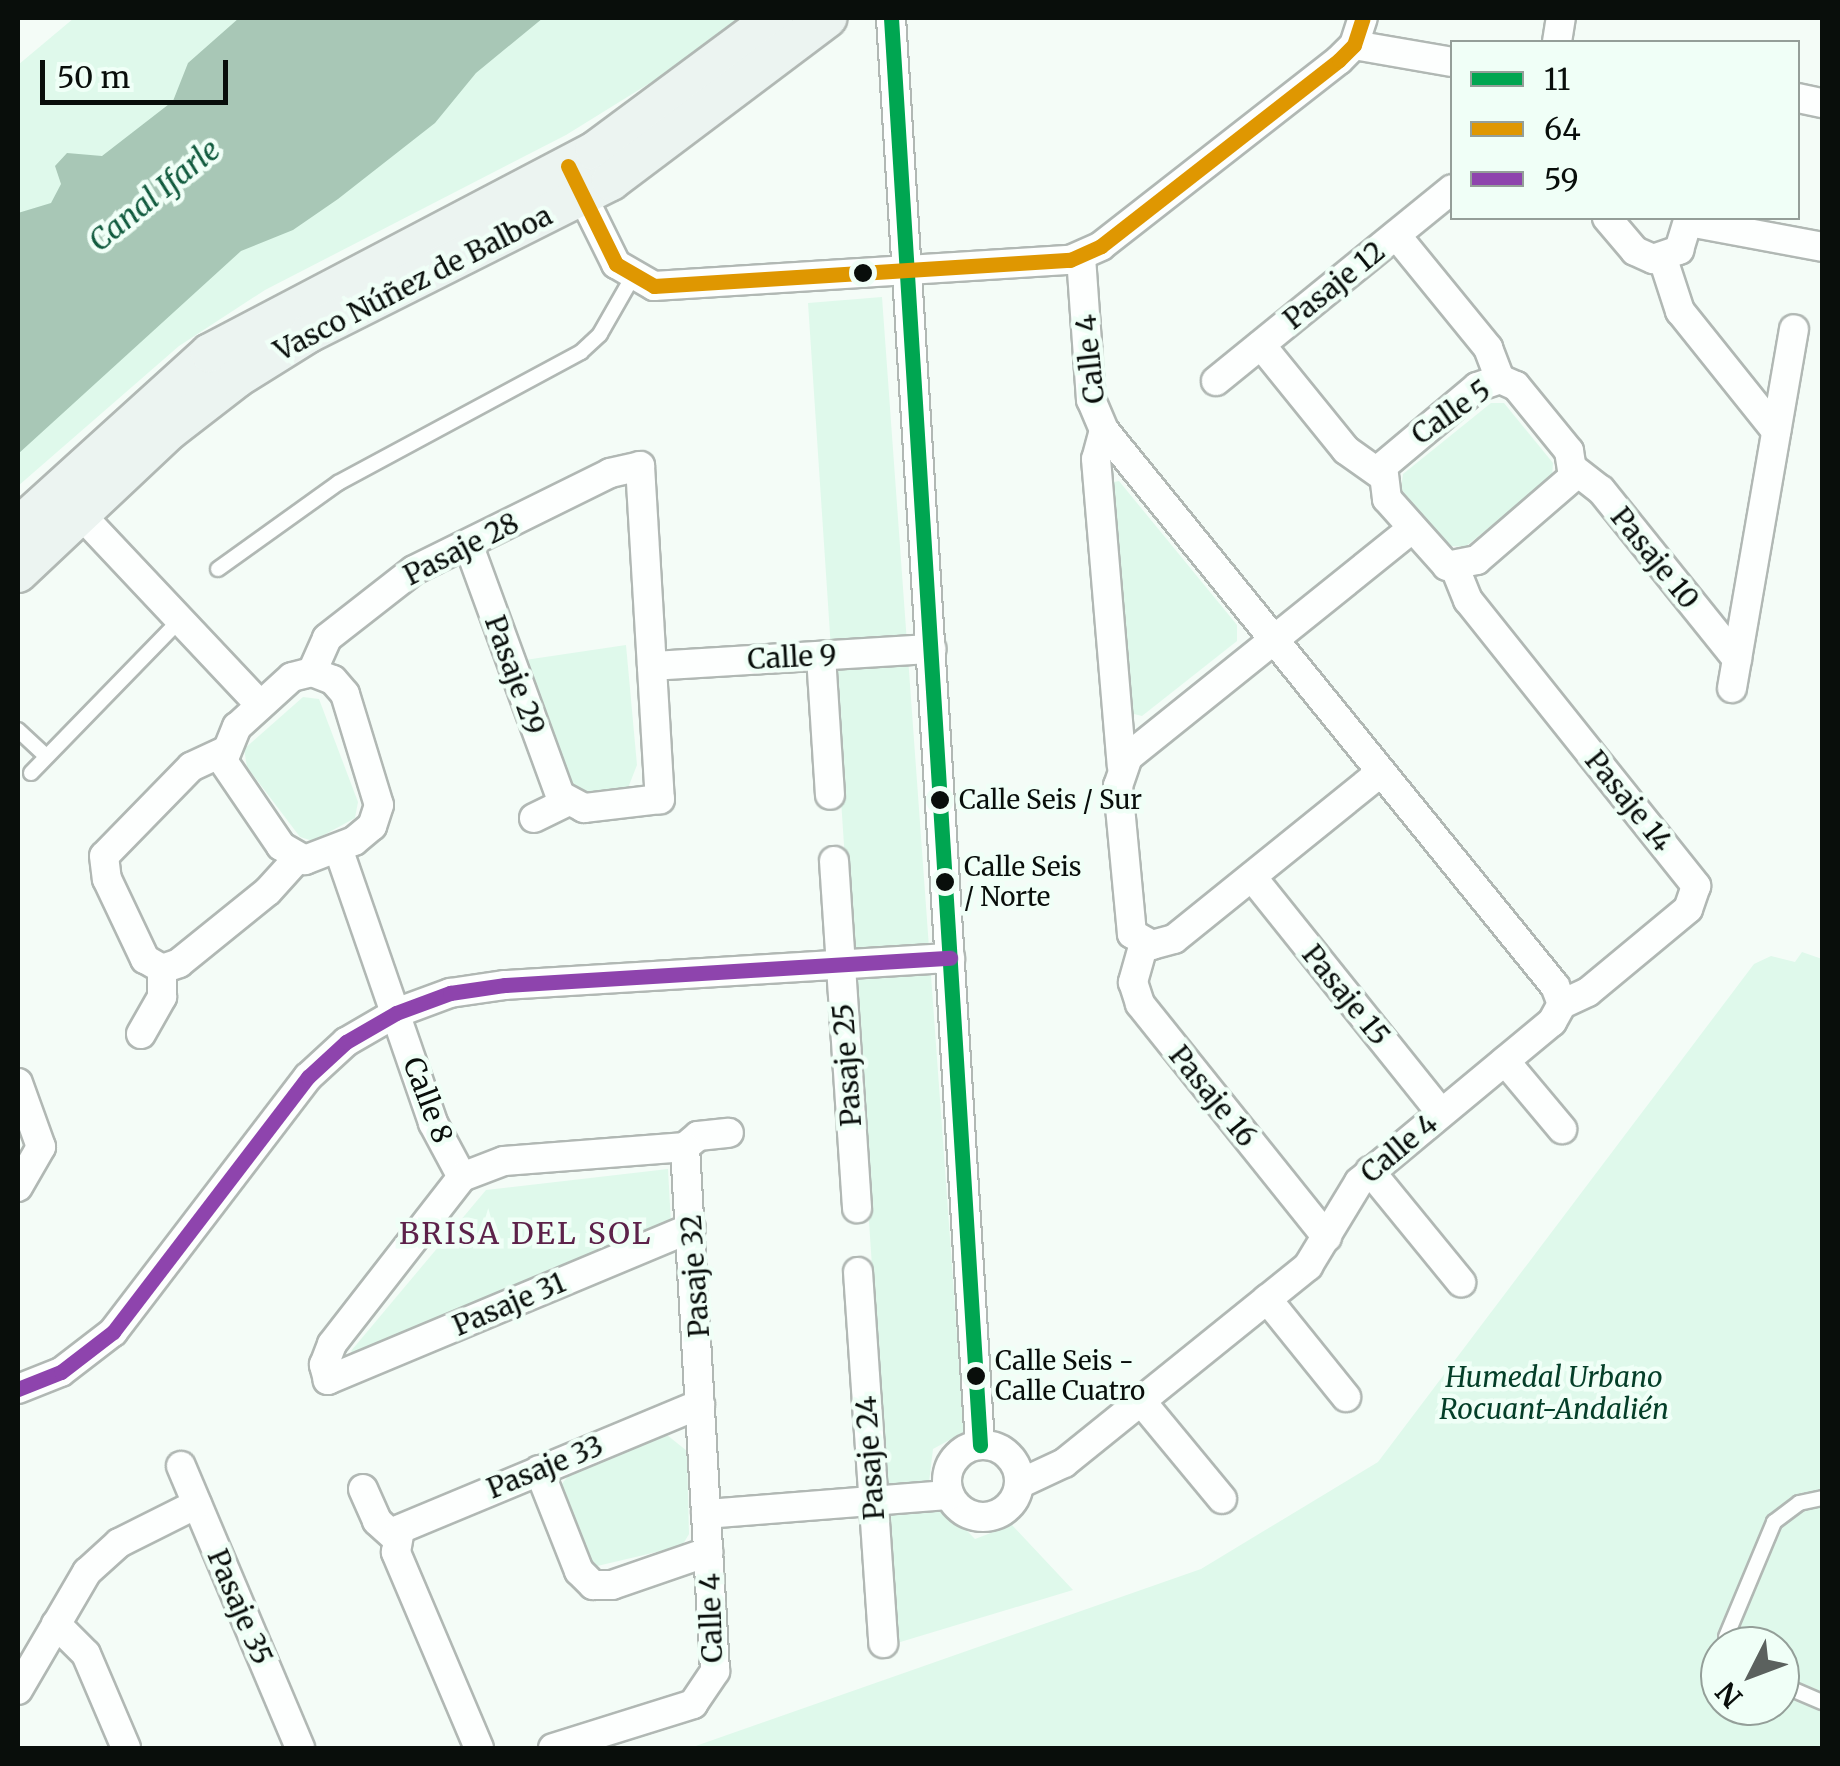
<!DOCTYPE html>
<meta charset="utf-8">
<style>
body{margin:0}
#map{position:relative;width:1840px;height:1766px;overflow:hidden;background:#f4fcf7;font-family:Merriweather,serif}
div>[style]{position:absolute}
[style*='--x']{left:calc(var(--x)*1px);top:calc(var(--y)*1px);width:calc(var(--w)*1px);rotate:calc(var(--a)*1deg)}
.green>*{inset:0;background:#dff9eb}
.water>*{inset:0;background:#a8c7b6}
.roads{filter:drop-shadow(2px 0 #b1b8b4) drop-shadow(-2px 0 #b1b8b4) drop-shadow(0 2px #b1b8b4) drop-shadow(0 -2px #b1b8b4)}
.lane>*{height:14px;margin:-7px;padding:0 7px;transform-origin:7px;border-radius:7px;background:#fdfffe}
.street>*{height:28px;margin:-14px;padding:0 14px;transform-origin:14px;border-radius:14px;background:#fdfffe}
.street>.ring{margin:-14px;padding:0;box-sizing:content-box;background:none;border:28px solid #fdfffe;border-radius:50%}
.secondary>*{height:38px;margin:-19px;padding:0 19px;transform-origin:19px;border-radius:19px;background:#ecf4f1}
.bus-1>*{height:15px;margin:-7.5px;padding:0 7.5px;transform-origin:7.5px;border-radius:7.5px;background:#00a651}
.bus-2>*{height:15px;margin:-7.5px;padding:0 7.5px;transform-origin:7.5px;border-radius:7.5px;background:#df9701}
.bus-3>*{height:15px;margin:-7.5px;padding:0 7.5px;transform-origin:7.5px;border-radius:7.5px;background:#8e44ad}
.dots>*{width:28px;height:28px;translate:-50% -50%;box-sizing:border-box;border:5px solid #f0fff7;border-radius:50%}
span{translate:-50% -50%;white-space:nowrap;text-align:center;line-height:1.15;-webkit-text-stroke:9px #f0fff7;paint-order:stroke}
.bus-label{font-size:26px;color:#090e0b}
.left{translate:0 -50%;text-align:left}
.street-label{font-size:28px;color:#090e0b}
.park-label{font-size:28px;color:#043e28;font-style:italic}
.water-label{font-size:30px;color:#115b3e;font-style:italic}
.neighbourhood-label{font-size:30px;color:#5d224a;letter-spacing:2.5px}
.frame{position:absolute;inset:0;border:20px solid #090e0b;pointer-events:none}
.legend{position:absolute;left:1450px;top:40px;width:350px;height:180px;box-sizing:border-box;background:#f0fff7;border:2px solid #949f99;margin:0;padding:12px 18px;list-style:none;font-size:30px;color:#090e0b}
.legend li{display:flex;align-items:center;gap:20px;height:50px}
.legend b{width:50px;border:2px solid #949f99}
.north{position:absolute;left:1700px;top:1626px;width:100px;height:100px;box-sizing:border-box;background:#f0fff7;border:2px solid #949f99;border-radius:50%;rotate:228deg;font-size:28px;font-weight:700;line-height:40px;text-align:center;color:#090e0b}
.north::after{content:'';display:block;margin:auto;width:35px;height:45px;background:#5b615e;clip-path:polygon(50% 0,100% 100%,50% 72%,0 100%)}
.scale{position:absolute;left:40px;top:60px;width:188px;height:45px;box-sizing:border-box;border:5px solid #090e0b;border-top:0;padding-left:12px;font-size:30px;line-height:35px;white-space:nowrap;color:#090e0b;-webkit-text-stroke:8px #f0fff7;paint-order:stroke}
</style>
<div id="map">
<div class="green">
<i style="clip-path:polygon(74px 18px,739px 18px,679px 65px,566px 135px,265px 290px,179px 346px,18px 486px,18px 65px)"></i>
<i style="clip-path:polygon(882px 297px,964px 1432px,933px 1449px,928px 1491px,975px 1539px,1012px 1525px,1073px 1590px,897px 1643px,808px 303px)"></i>
<i style="clip-path:polygon(1491px 403px,1504px 403px,1553px 463px,1552px 477px,1465px 547px,1449px 546px,1401px 489px,1403px 474px)"></i>
<i style="clip-path:polygon(1119px 481px,1237px 625px,1237px 641px,1142px 716px,1126px 712px,1110px 483px)"></i>
<i style="clip-path:polygon(626px 645px,637px 765px,628px 788px,580px 793px,564px 780px,525px 660px)"></i>
<i style="clip-path:polygon(303px 697px,319px 699px,358px 802px,355px 818px,313px 841px,300px 837px,247px 767px,244px 749px)"></i>
<i style="clip-path:polygon(evenodd,1802px 952px,1822px 959px,1822px 1748px,690px 1748px,1201px 1569px,1378px 1462px,1754px 964px,1771px 956px,1795px 962px,1802px 952px,1720px 1646px,1780px 1646px,1780px 1706px,1720px 1706px,1720px 1646px)"></i>
<i style="clip-path:polygon(668px 1169px,671px 1224px,358px 1359px,351px 1351px,486px 1190px)"></i>
<i style="clip-path:polygon(662px 1431px,687px 1451px,689px 1534px,682px 1546px,593px 1567px,561px 1485px,569px 1475px)"></i>
</div>
<div class="water">
<i style="clip-path:polygon(239px 18px,543px 18px,476px 73px,435px 123px,338px 199px,293px 230px,241px 251px,18px 454px,18px 213px,51px 203px,61px 184px,55px 166px,67px 153px,102px 156px,173px 101px,188px 63px)"></i>
</div>
<div class="roads">
<div class="lane">
<i style="--x:218;--y:569;--w:148;--a:-35.6"></i>
<i style="--x:338;--y:483;--w:276;--a:-28.3"></i>
<i style="--x:581;--y:352;--w:26;--a:-43"></i>
<i style="--x:600;--y:334;--w:64;--a:-60.3"></i>
<i style="--x:18;--y:730;--w:38;--a:43"></i>
<i style="--x:31;--y:773;--w:214;--a:-45.8"></i>
<i style="--x:1729;--y:1646;--w:9;--a:-108"></i>
<i style="--x:1726;--y:1637;--w:125;--a:-67.3"></i>
<i style="--x:1774;--y:1522;--w:31;--a:-37"></i>
<i style="--x:1799;--y:1503;--w:24;--a:-12"></i>
<i style="--x:1780;--y:1684;--w:46;--a:23.2"></i>
</div>
<div class="street">
<i style="--x:891;--y:18;--w:1430;--a:86.43"></i>
<i style="--x:1557;--y:42;--w:24;--a:-81"></i>
<i style="--x:1354;--y:45;--w:99;--a:9.8"></i>
<i style="--x:1798;--y:98;--w:25;--a:12"></i>
<i style="--x:574;--y:179;--w:95;--a:63.7"></i>
<i style="--x:616;--y:264;--w:44;--a:30.1"></i>
<i style="--x:654;--y:286;--w:417;--a:-3.6"></i>
<i style="--x:1070;--y:260;--w:34;--a:-24"></i>
<i style="--x:1101;--y:246;--w:302;--a:-38"></i>
<i style="--x:1339;--y:60;--w:21;--a:-45"></i>
<i style="--x:1354;--y:45;--w:28;--a:-72"></i>
<i style="--x:1607;--y:218;--w:43;--a:49.7"></i>
<i style="--x:1635;--y:251;--w:20;--a:24"></i>
<i style="--x:1653;--y:259;--w:28;--a:-19"></i>
<i style="--x:1679;--y:250;--w:34;--a:-73"></i>
<i style="--x:1689;--y:222;--w:135;--a:10.6"></i>
<i style="--x:1396;--y:235;--w:146;--a:50.8"></i>
<i style="--x:1488;--y:348;--w:33;--a:69"></i>
<i style="--x:1663;--y:259;--w:55;--a:71.9"></i>
<i style="--x:1680;--y:311;--w:154;--a:51.3"></i>
<i style="--x:1261;--y:345;--w:135;--a:51"></i>
<i style="--x:1346;--y:450;--w:43;--a:35.5"></i>
<i style="--x:1500;--y:379;--w:17;--a:24"></i>
<i style="--x:1516;--y:386;--w:84;--a:50.8"></i>
<i style="--x:1569;--y:451;--w:26;--a:81"></i>
<i style="--x:1573;--y:477;--w:127;--a:139.2"></i>
<i style="--x:1477;--y:560;--w:31;--a:169"></i>
<i style="--x:1447;--y:566;--w:90;--a:-131.8"></i>
<i style="--x:1387;--y:499;--w:33;--a:-97"></i>
<i style="--x:1383;--y:466;--w:123;--a:-40"></i>
<i style="--x:1477;--y:387;--w:24;--a:-19"></i>
<i style="--x:1216;--y:381;--w:304;--a:-39.1"></i>
<i style="--x:1104;--y:430;--w:30;--a:105"></i>
<i style="--x:1096;--y:459;--w:308;--a:85.2"></i>
<i style="--x:1575;--y:470;--w:33;--a:38"></i>
<i style="--x:1601;--y:490;--w:217;--a:51.2"></i>
<i style="--x:69;--y:502;--w:279;--a:46.7"></i>
<i style="--x:1455;--y:568;--w:35;--a:68"></i>
<i style="--x:1468;--y:600;--w:366;--a:51.4"></i>
<i style="--x:1696;--y:886;--w:24;--a:109"></i>
<i style="--x:1688;--y:909;--w:130;--a:140.3"></i>
<i style="--x:1588;--y:992;--w:29;--a:155"></i>
<i style="--x:821;--y:656;--w:139;--a:86.3"></i>
<i style="--x:652;--y:666;--w:280;--a:-3.5"></i>
<i style="--x:312;--y:672;--w:37;--a:-66"></i>
<i style="--x:327;--y:638;--w:110;--a:-38"></i>
<i style="--x:414;--y:570;--w:219;--a:-26.3"></i>
<i style="--x:610;--y:473;--w:31;--a:-13"></i>
<i style="--x:640;--y:466;--w:334;--a:86.6"></i>
<i style="--x:660;--y:799;--w:77;--a:173.2"></i>
<i style="--x:584;--y:808;--w:27;--a:-152"></i>
<i style="--x:560;--y:795;--w:265;--a:-110.1"></i>
<i style="--x:312;--y:672;--w:22;--a:21"></i>
<i style="--x:333;--y:680;--w:18;--a:49"></i>
<i style="--x:345;--y:694;--w:116;--a:73"></i>
<i style="--x:379;--y:805;--w:22;--a:108"></i>
<i style="--x:372;--y:826;--w:23;--a:140"></i>
<i style="--x:354;--y:841;--w:53;--a:158.8"></i>
<i style="--x:305;--y:860;--w:28;--a:-150"></i>
<i style="--x:281;--y:846;--w:103;--a:-124.3"></i>
<i style="--x:223;--y:761;--w:37;--a:-68"></i>
<i style="--x:237;--y:727;--w:74;--a:-42.3"></i>
<i style="--x:292;--y:677;--w:21;--a:-14"></i>
<i style="--x:1732;--y:688;--w:364;--a:-80.2"></i>
<i style="--x:223;--y:752;--w:35;--a:155"></i>
<i style="--x:191;--y:767;--w:124;--a:134.3"></i>
<i style="--x:104;--y:856;--w:23;--a:83"></i>
<i style="--x:107;--y:879;--w:89;--a:64.6"></i>
<i style="--x:145;--y:959;--w:20;--a:30"></i>
<i style="--x:162;--y:969;--w:18;--a:-19"></i>
<i style="--x:179;--y:963;--w:114;--a:-39"></i>
<i style="--x:268;--y:891;--w:43;--a:-47.8"></i>
<i style="--x:1381;--y:772;--w:266;--a:141.1"></i>
<i style="--x:1174;--y:939;--w:23;--a:165"></i>
<i style="--x:1152;--y:945;--w:23;--a:-151"></i>
<i style="--x:1132;--y:934;--w:149;--a:-95.4"></i>
<i style="--x:1118;--y:786;--w:31;--a:-71"></i>
<i style="--x:1128;--y:757;--w:364;--a:-38.8"></i>
<i style="--x:534;--y:818;--w:37;--a:-26"></i>
<i style="--x:339;--y:851;--w:288;--a:70.9"></i>
<i style="--x:433;--y:1123;--w:61;--a:61.8"></i>
<i style="--x:834;--y:861;--w:348;--a:86.2"></i>
<i style="--x:1252;--y:877;--w:302;--a:51.3"></i>
<i style="--x:1144;--y:943;--w:41;--a:105.8"></i>
<i style="--x:1133;--y:982;--w:23;--a:72"></i>
<i style="--x:1140;--y:1004;--w:299;--a:51.3"></i>
<i style="--x:141;--y:1034;--w:43;--a:-60.4"></i>
<i style="--x:162;--y:997;--w:28;--a:-90"></i>
<i style="--x:1505;--y:1061;--w:89;--a:50"></i>
<i style="--x:18;--y:1083;--w:68;--a:70.2"></i>
<i style="--x:41;--y:1147;--w:46;--a:119.9"></i>
<i style="--x:1370;--y:1171;--w:144;--a:50.7"></i>
<i style="--x:691;--y:1228;--w:394;--a:157.3"></i>
<i style="--x:328;--y:1380;--w:16;--a:-105"></i>
<i style="--x:324;--y:1365;--w:22;--a:-69"></i>
<i style="--x:332;--y:1344;--w:212;--a:-52.1"></i>
<i style="--x:462;--y:1177;--w:45;--a:-20.9"></i>
<i style="--x:504;--y:1161;--w:182;--a:-4.4"></i>
<i style="--x:685;--y:1147;--w:17;--a:-40"></i>
<i style="--x:698;--y:1136;--w:31;--a:-6"></i>
<i style="--x:858;--y:1272;--w:372;--a:86.1"></i>
<i style="--x:1267;--y:1299;--w:126;--a:51.1"></i>
<i style="--x:18;--y:1389;--w:46;--a:-21.6"></i>
<i style="--x:61;--y:1372;--w:66;--a:-37.6"></i>
<i style="--x:113;--y:1332;--w:321;--a:-52.6"></i>
<i style="--x:308;--y:1077;--w:52;--a:-42.6"></i>
<i style="--x:346;--y:1042;--w:58;--a:-30.1"></i>
<i style="--x:396;--y:1013;--w:58;--a:-20.3"></i>
<i style="--x:450;--y:993;--w:56;--a:-8.3"></i>
<i style="--x:505;--y:985;--w:446;--a:-3.5"></i>
<i style="--x:1141;--y:1401;--w:127;--a:50.4"></i>
<i class="ring" style="left:947px;top:1445px;width:44px;height:44px"></i>
<i style="--x:181;--y:1466;--w:306;--a:67.1"></i>
<i style="--x:539;--y:1470;--w:109;--a:68.4"></i>
<i style="--x:579;--y:1571;--w:20;--a:45"></i>
<i style="--x:593;--y:1585;--w:19;--a:0"></i>
<i style="--x:612;--y:1585;--w:102;--a:-19"></i>
<i style="--x:1019;--y:1484;--w:50;--a:-25"></i>
<i style="--x:1064;--y:1463;--w:314;--a:-38.9"></i>
<i style="--x:1308;--y:1266;--w:98;--a:-58.7"></i>
<i style="--x:1359;--y:1182;--w:251;--a:-39.7"></i>
<i style="--x:1552;--y:1022;--w:21;--a:-61"></i>
<i style="--x:1562;--y:1004;--w:19;--a:-111"></i>
<i style="--x:1555;--y:986;--w:716;--a:-129.05"></i>
<i style="--x:1104;--y:430;--w:33;--a:-113"></i>
<i style="--x:1091;--y:400;--w:143;--a:-94"></i>
<i style="--x:363;--y:1489;--w:35;--a:66"></i>
<i style="--x:377;--y:1521;--w:24;--a:42"></i>
<i style="--x:706;--y:1514;--w:244;--a:-4.5"></i>
<i style="--x:56;--y:1624;--w:42;--a:45"></i>
<i style="--x:86;--y:1654;--w:102;--a:66.9"></i>
<i style="--x:18;--y:1690;--w:137;--a:-59.7"></i>
<i style="--x:87;--y:1572;--w:43;--a:-42.2"></i>
<i style="--x:119;--y:1543;--w:87;--a:-26.6"></i>
<i style="--x:479;--y:1748;--w:213;--a:-113"></i>
<i style="--x:396;--y:1552;--w:23;--a:-80"></i>
<i style="--x:400;--y:1529;--w:325;--a:-22.6"></i>
<i style="--x:553;--y:1748;--w:147;--a:-17.4"></i>
<i style="--x:693;--y:1704;--w:40;--a:-56"></i>
<i style="--x:715;--y:1671;--w:525;--a:-93.28"></i>
</div>
<div class="secondary">
<i style="--x:18;--y:527;--w:259;--a:-42.2"></i>
<i style="--x:210;--y:353;--w:435;--a:-27.7"></i>
<i style="--x:595;--y:151;--w:223;--a:-36.6"></i>
<i style="--x:18;--y:573;--w:209;--a:-43.3"></i>
<i style="--x:170;--y:430;--w:85;--a:-37.8"></i>
<i style="--x:237;--y:378;--w:85;--a:-32"></i>
<i style="--x:309;--y:333;--w:338;--a:-26.7"></i>
<i style="--x:611;--y:181;--w:271;--a:-37"></i>
</div>
</div>
<div class="bus-1">
<i style="--x:891;--y:18;--w:1430;--a:86.43"></i>
</div>
<div class="bus-2">
<i style="--x:568;--y:166;--w:109;--a:63.9"></i>
<i style="--x:616;--y:264;--w:44;--a:30.1"></i>
<i style="--x:654;--y:286;--w:417;--a:-3.6"></i>
<i style="--x:1070;--y:260;--w:34;--a:-24"></i>
<i style="--x:1101;--y:246;--w:302;--a:-38"></i>
<i style="--x:1339;--y:60;--w:21;--a:-45"></i>
<i style="--x:1354;--y:45;--w:28;--a:-72"></i>
</div>
<div class="bus-3">
<i style="--x:18;--y:1389;--w:46;--a:-21.6"></i>
<i style="--x:61;--y:1372;--w:66;--a:-37.6"></i>
<i style="--x:113;--y:1332;--w:321;--a:-52.6"></i>
<i style="--x:308;--y:1077;--w:52;--a:-42.6"></i>
<i style="--x:346;--y:1042;--w:58;--a:-30.1"></i>
<i style="--x:396;--y:1013;--w:58;--a:-20.3"></i>
<i style="--x:450;--y:993;--w:56;--a:-8.3"></i>
<i style="--x:505;--y:985;--w:446;--a:-3.5"></i>
</div>
<div class="dots">
<i style="left:863px;top:273px;background:#090e0b"></i>
<i style="left:940px;top:800px;background:#090e0b"></i>
<i style="left:945px;top:882px;background:#090e0b"></i>
<i style="left:976px;top:1376px;background:#090e0b"></i>
</div>
<div class="bus-label">
<span class="left" style="left:959px;top:800px">Calle Seis / Sur</span>
<span class="left" style="left:964px;top:882px">Calle Seis<br>/ Norte</span>
<span class="left" style="left:995px;top:1376px">Calle Seis -<br>Calle Cuatro</span>
</div>
<div class="street-label">
<span style="left:413px;top:283px;rotate:-27deg">Vasco Núñez de Balboa</span>
<span style="left:1334px;top:285px;rotate:-39deg">Pasaje 12</span>
<span style="left:1090px;top:359px;rotate:-96deg">Calle 4</span>
<span style="left:1451px;top:412px;rotate:-35deg">Calle 5</span>
<span style="left:461px;top:549px;rotate:-27deg">Pasaje 28</span>
<span style="left:1655px;top:558px;rotate:51deg">Pasaje 10</span>
<span style="left:792px;top:657px;rotate:-3deg">Calle 9</span>
<span style="left:515px;top:675px;rotate:70deg">Pasaje 29</span>
<span style="left:1629px;top:801px;rotate:51deg">Pasaje 14</span>
<span style="left:1346px;top:995px;rotate:51deg">Pasaje 15</span>
<span style="left:847px;top:1065px;rotate:-94deg">Pasaje 25</span>
<span style="left:1213px;top:1096px;rotate:51deg">Pasaje 16</span>
<span style="left:428px;top:1100px;rotate:69deg">Calle 8</span>
<span style="left:1399px;top:1148px;rotate:-40deg">Calle 4</span>
<span style="left:695px;top:1276px;rotate:-94deg">Pasaje 32</span>
<span style="left:509px;top:1304px;rotate:-23deg">Pasaje 31</span>
<span style="left:870px;top:1458px;rotate:-94deg">Pasaje 24</span>
<span style="left:545px;top:1467px;rotate:-22deg">Pasaje 33</span>
<span style="left:240px;top:1607px;rotate:67deg">Pasaje 35</span>
<span style="left:711px;top:1618px;rotate:-92deg">Calle 4</span>
</div>
<div class="park-label">
<span style="left:1554px;top:1393px">Humedal Urbano<br>Rocuant-Andalién</span>
</div>
<div class="water-label">
<span style="left:154px;top:195px;rotate:-39deg">Canal Ifarle</span>
</div>
<div class="neighbourhood-label">
<span style="left:526px;top:1233px">BRISA DEL SOL</span>
</div>
<div class="frame"></div>
<ul class="legend">
<li><b style="height:12px;background:#00a651"></b>11</li>
<li><b style="height:12px;background:#df9701"></b>64</li>
<li><b style="height:12px;background:#8e44ad"></b>59</li>
</ul>
<div class="north">N</div>
<div class="scale">50 m</div>
</div>
